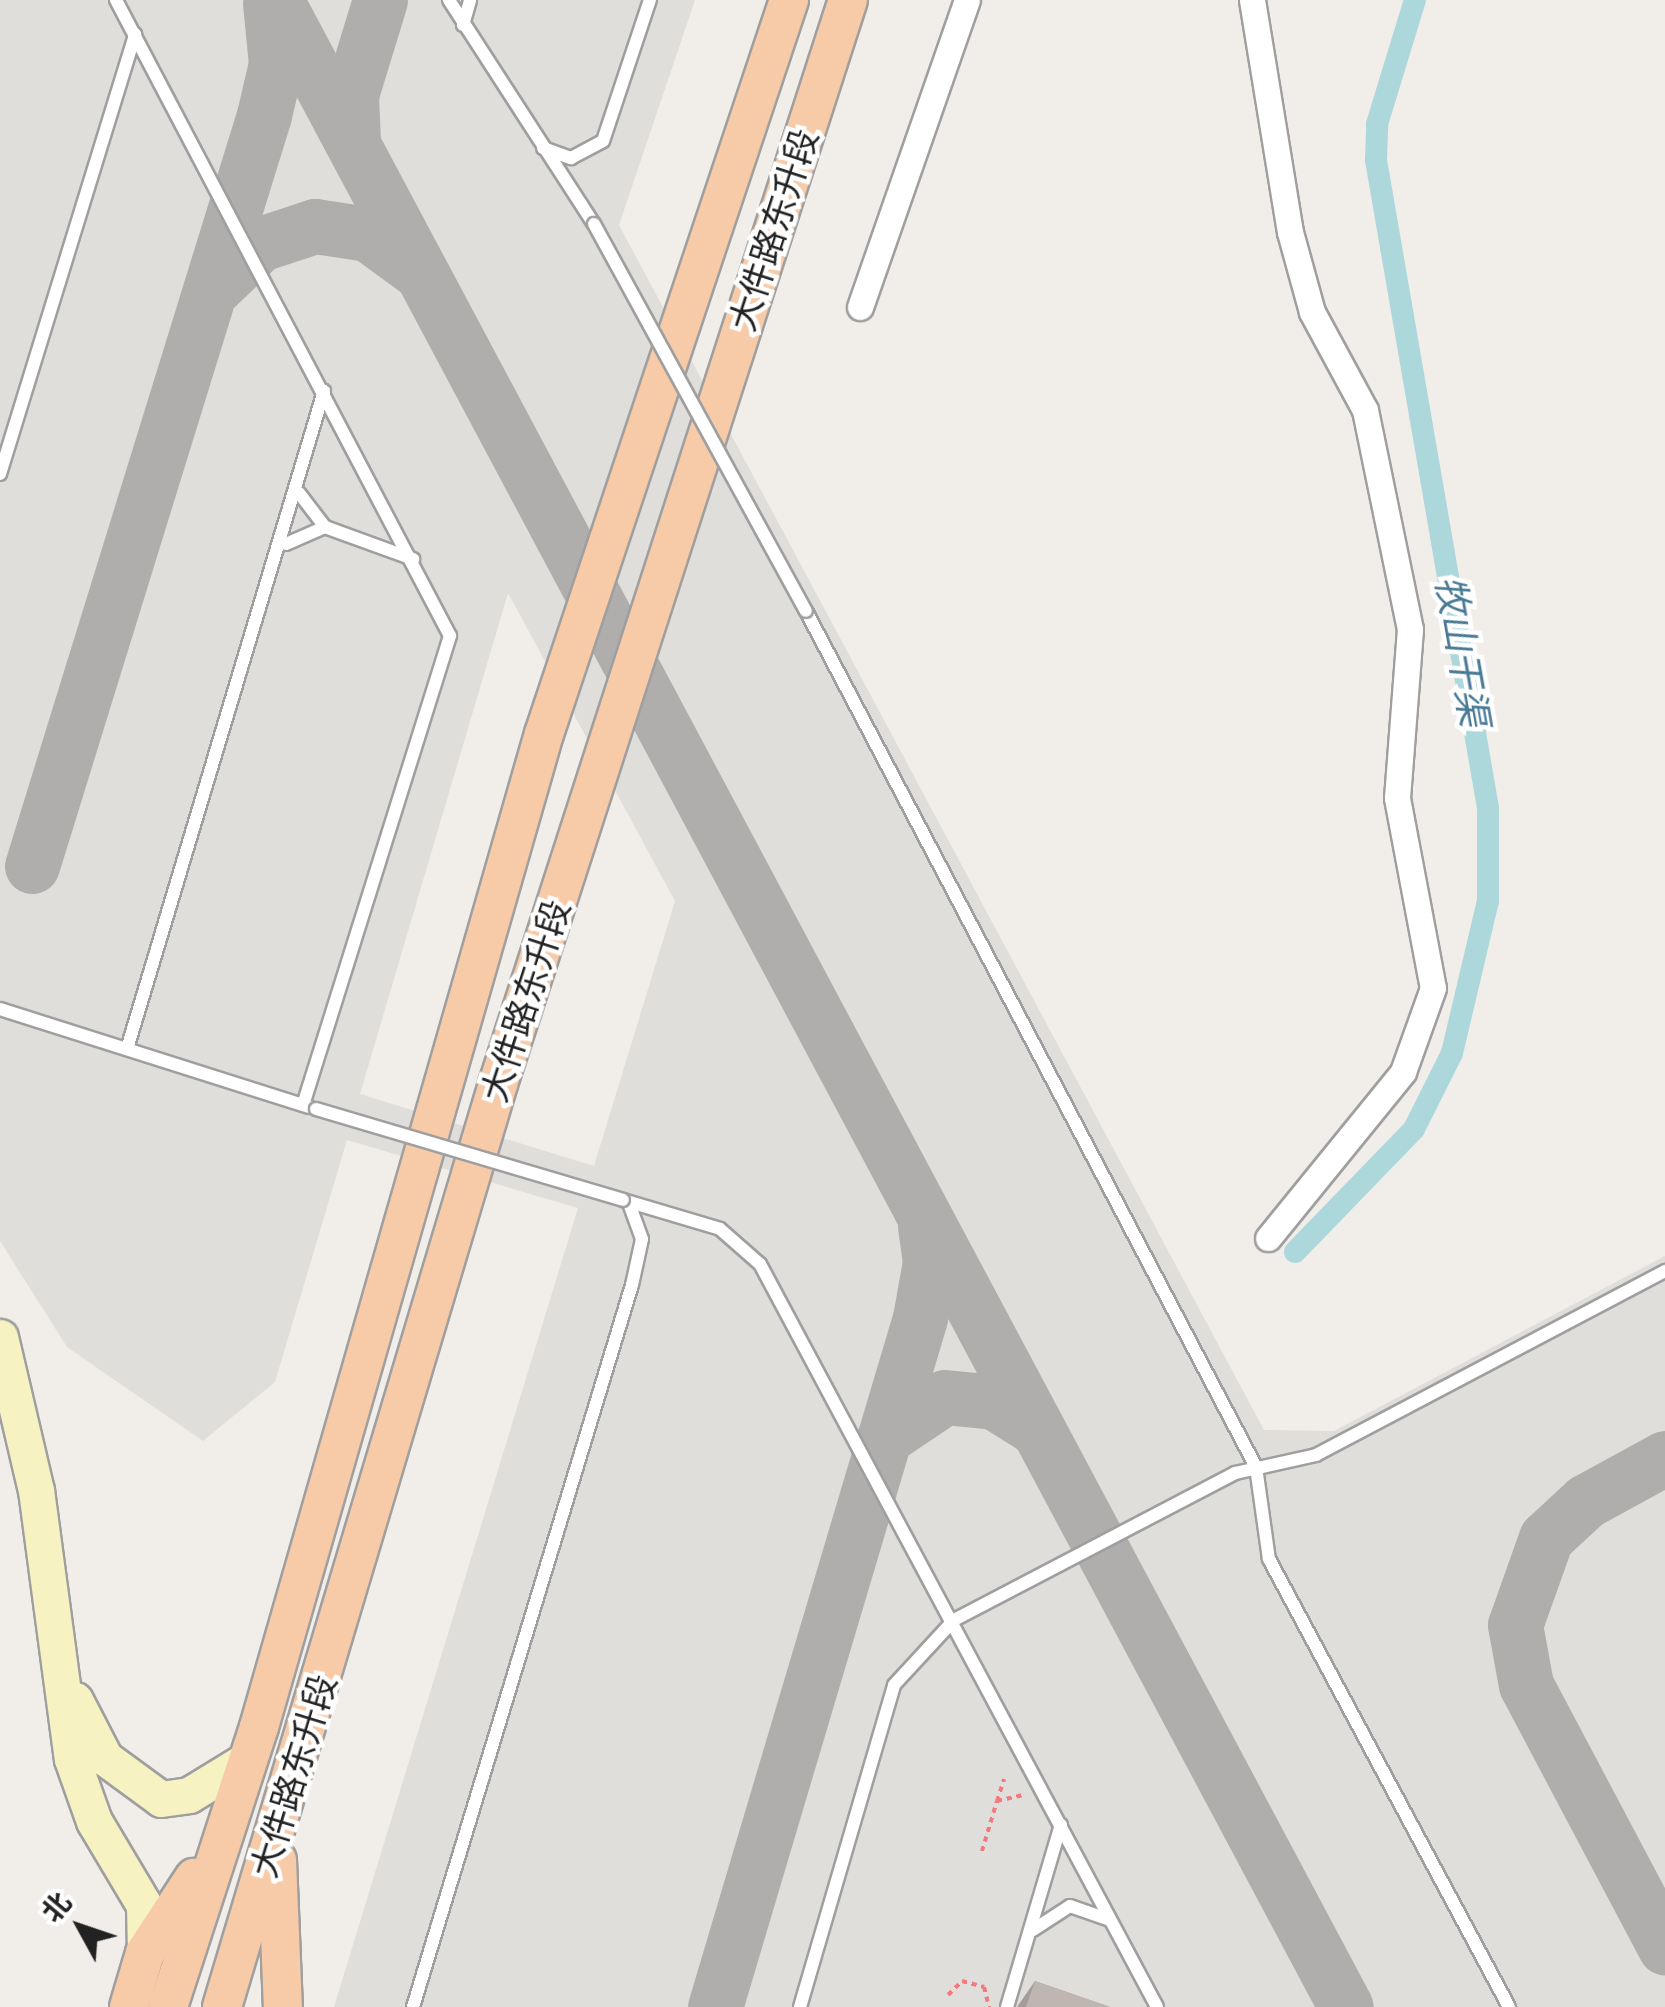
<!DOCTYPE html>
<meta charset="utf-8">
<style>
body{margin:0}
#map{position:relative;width:1665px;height:2007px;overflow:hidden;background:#f1ede9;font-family:"Fira Sans","Noto Sans SC",sans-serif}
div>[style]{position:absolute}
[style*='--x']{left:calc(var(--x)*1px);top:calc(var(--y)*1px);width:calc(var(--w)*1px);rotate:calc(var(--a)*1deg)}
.airport>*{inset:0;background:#e0deda}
.canal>*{height:22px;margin:-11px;padding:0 11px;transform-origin:11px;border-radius:11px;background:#acd8dc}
.taxiway>*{height:55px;margin:-27.5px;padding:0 27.5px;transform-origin:27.5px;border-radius:27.5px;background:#b0aeac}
.path>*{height:4px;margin-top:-2px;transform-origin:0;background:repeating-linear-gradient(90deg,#f2797d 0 5px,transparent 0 10px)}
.roads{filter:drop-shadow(2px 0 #9f9f9f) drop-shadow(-2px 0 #9f9f9f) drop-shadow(0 2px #9f9f9f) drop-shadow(0 -2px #9f9f9f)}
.lane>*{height:12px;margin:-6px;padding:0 6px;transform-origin:6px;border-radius:6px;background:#fff}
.street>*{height:25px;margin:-12.5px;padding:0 12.5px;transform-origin:12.5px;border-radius:12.5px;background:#fff}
.secondary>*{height:35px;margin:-17.5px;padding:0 17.5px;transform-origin:17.5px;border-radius:17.5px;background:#f7f2c2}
.primary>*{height:38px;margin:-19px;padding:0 19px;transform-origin:19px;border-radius:19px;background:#f7caa8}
.bridges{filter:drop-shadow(2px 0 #9f9f9f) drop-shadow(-2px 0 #9f9f9f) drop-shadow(0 2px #9f9f9f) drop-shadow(0 -2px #9f9f9f)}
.lane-bridge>*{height:12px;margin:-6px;padding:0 6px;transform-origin:6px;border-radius:6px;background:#fff}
.wall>*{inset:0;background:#a49d99}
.building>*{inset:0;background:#bfb6b2}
span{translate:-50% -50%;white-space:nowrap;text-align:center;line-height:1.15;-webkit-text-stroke:9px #fff;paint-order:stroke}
.street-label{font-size:35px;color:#222}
.water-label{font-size:38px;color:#487a96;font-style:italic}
.north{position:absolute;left:30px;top:1877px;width:100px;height:100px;-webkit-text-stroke:8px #fff;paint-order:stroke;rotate:310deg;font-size:28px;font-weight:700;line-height:40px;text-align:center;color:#222}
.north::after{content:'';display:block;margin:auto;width:35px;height:45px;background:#222;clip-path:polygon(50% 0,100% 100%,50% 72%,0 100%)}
</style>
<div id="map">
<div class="airport">
<i style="clip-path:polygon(evenodd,0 0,695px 0,619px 225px,1264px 1430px,1334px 1431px,1665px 1256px,1665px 2007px,334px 2007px,578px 1208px,347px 1140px,275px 1382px,203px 1441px,67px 1347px,0 1241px,0 0,508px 593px,675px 901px,594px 1166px,360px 1094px,508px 593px)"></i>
</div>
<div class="canal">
<i style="--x:1295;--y:1252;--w:171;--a:-45.9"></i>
<i style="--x:1414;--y:1129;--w:85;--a:-63.4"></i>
<i style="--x:1452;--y:1053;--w:156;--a:-76.7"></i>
<i style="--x:1488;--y:901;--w:93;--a:-90"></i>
<i style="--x:1488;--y:808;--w:658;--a:-99.81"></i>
<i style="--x:1376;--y:160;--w:36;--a:-88"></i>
<i style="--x:1377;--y:124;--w:130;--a:-73"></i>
</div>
<div class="taxiway">
<i style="--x:276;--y:0;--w:2274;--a:61.94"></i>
<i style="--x:353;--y:142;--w:47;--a:-92.4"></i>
<i style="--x:351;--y:95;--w:99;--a:-73"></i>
<i style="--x:212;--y:290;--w:66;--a:-43.8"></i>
<i style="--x:260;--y:244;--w:58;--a:-18.1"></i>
<i style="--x:315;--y:226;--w:54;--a:8.6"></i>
<i style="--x:368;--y:234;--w:64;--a:36.2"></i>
<i style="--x:32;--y:866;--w:786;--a:-72.83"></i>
<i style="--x:264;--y:115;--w:52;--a:-76.8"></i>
<i style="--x:276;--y:64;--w:61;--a:-95.6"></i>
<i style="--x:884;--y:1438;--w:73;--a:-33.9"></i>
<i style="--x:945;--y:1397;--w:49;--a:5.8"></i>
<i style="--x:994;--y:1402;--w:47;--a:32"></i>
<i style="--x:1665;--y:1458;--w:90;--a:151.4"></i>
<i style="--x:1586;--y:1501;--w:54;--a:137.2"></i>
<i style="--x:1546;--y:1538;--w:92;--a:109.6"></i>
<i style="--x:1515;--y:1625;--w:61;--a:79.6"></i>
<i style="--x:1526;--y:1685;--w:297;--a:62.1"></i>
<i style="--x:715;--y:2007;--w:719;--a:-73.43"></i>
<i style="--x:920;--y:1318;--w:57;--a:-79.9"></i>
<i style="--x:930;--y:1262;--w:36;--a:-98"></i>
</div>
<div class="path">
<i style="--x:997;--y:1801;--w:23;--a:-72"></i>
<i style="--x:982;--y:1851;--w:52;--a:-73.3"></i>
<i style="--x:997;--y:1801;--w:28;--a:-13"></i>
<i style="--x:948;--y:1995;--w:20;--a:-45"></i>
<i style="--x:962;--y:1981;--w:23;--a:15"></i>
<i style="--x:984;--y:1987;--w:21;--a:76"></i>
</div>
<div class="roads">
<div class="lane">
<i style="--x:116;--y:0;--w:718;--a:62.29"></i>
<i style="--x:450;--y:636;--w:491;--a:107.4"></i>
<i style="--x:449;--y:0;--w:267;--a:57.1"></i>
<i style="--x:463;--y:25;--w:26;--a:-74"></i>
<i style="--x:543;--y:148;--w:30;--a:20"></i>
<i style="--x:571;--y:158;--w:36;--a:-28"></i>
<i style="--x:603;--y:141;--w:149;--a:-71.6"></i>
<i style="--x:0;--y:474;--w:460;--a:-72.9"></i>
<i style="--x:299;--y:493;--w:43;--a:52.6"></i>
<i style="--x:286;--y:544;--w:43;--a:-23.6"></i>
<i style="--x:325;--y:527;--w:94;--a:20"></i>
<i style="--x:806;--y:611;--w:967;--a:62.27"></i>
<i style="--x:1256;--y:1467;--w:93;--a:82"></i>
<i style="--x:1269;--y:1559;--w:508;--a:61.82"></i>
<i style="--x:0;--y:1009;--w:324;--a:17.6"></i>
<i style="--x:127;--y:1049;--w:687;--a:-73.33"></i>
<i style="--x:623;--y:1200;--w:101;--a:16.6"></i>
<i style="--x:720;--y:1229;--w:53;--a:41.2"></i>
<i style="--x:760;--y:1264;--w:842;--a:61.88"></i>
<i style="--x:1033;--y:1930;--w:44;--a:-33"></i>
<i style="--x:1070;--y:1906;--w:42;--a:19.3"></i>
<i style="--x:413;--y:2007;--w:754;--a:-73.13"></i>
<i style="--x:632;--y:1285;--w:47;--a:-77.7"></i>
<i style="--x:642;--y:1239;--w:37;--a:-110"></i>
<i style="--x:800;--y:2007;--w:335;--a:-73.7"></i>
<i style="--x:894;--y:1685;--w:88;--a:-47.3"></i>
<i style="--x:954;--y:1620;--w:317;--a:-27.6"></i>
<i style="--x:1235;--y:1473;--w:83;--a:-12.5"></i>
<i style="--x:1316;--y:1455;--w:395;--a:-27.8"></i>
<i style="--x:1007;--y:2007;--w:190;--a:-73.5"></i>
</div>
<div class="street">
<i style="--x:1252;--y:0;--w:235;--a:80.7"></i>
<i style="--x:1290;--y:232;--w:83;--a:74.6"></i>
<i style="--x:1312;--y:312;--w:111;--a:61.6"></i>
<i style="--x:1365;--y:410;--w:224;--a:78.4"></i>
<i style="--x:1410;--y:629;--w:169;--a:94.4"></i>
<i style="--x:1397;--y:798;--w:193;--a:79.3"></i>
<i style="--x:1433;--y:988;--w:89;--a:109.7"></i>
<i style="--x:1403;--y:1072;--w:214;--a:129.1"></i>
<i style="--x:860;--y:307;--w:325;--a:-70.8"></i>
</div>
<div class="secondary">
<i style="--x:0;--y:1337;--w:157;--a:76.8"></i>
<i style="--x:36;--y:1490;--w:271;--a:82.4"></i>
<i style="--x:72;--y:1759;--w:66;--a:70.5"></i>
<i style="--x:94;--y:1821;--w:98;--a:59.2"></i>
<i style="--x:144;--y:1905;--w:48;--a:88.8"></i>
<i style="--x:75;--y:1700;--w:65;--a:62.7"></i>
<i style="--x:105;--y:1758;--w:69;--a:36.2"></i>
<i style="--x:161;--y:1799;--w:28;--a:-8"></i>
<i style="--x:189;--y:1795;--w:69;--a:-31.4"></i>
</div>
<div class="primary">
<i style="--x:277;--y:1860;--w:147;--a:87.7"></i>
<i style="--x:129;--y:2007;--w:56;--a:-73.5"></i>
<i style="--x:145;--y:1953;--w:90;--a:-56.8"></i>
<i style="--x:168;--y:2007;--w:294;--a:-72"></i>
<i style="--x:259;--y:1727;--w:1033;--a:-73.99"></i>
<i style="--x:544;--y:734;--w:774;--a:-71.54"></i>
<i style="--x:222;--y:2007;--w:963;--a:-73.35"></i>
<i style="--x:498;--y:1084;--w:1139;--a:-72.11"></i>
</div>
</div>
<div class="bridges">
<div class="lane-bridge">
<i style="--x:594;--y:224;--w:441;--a:61.3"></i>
<i style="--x:316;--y:1109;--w:320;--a:16.5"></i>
</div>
</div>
<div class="wall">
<i style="clip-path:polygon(1035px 1981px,1110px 2007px,1017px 2007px)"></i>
</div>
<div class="building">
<i style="clip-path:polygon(1035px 1981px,1110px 2007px,1026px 2007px)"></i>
</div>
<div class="street-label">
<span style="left:774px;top:230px;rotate:-72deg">大件路东升段</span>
<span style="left:526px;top:1001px;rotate:-72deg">大件路东升段</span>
<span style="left:294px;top:1776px;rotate:-73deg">大件路东升段</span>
</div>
<div class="water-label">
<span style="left:1461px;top:651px;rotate:80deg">牧山干渠</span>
</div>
<div class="north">北</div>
</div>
